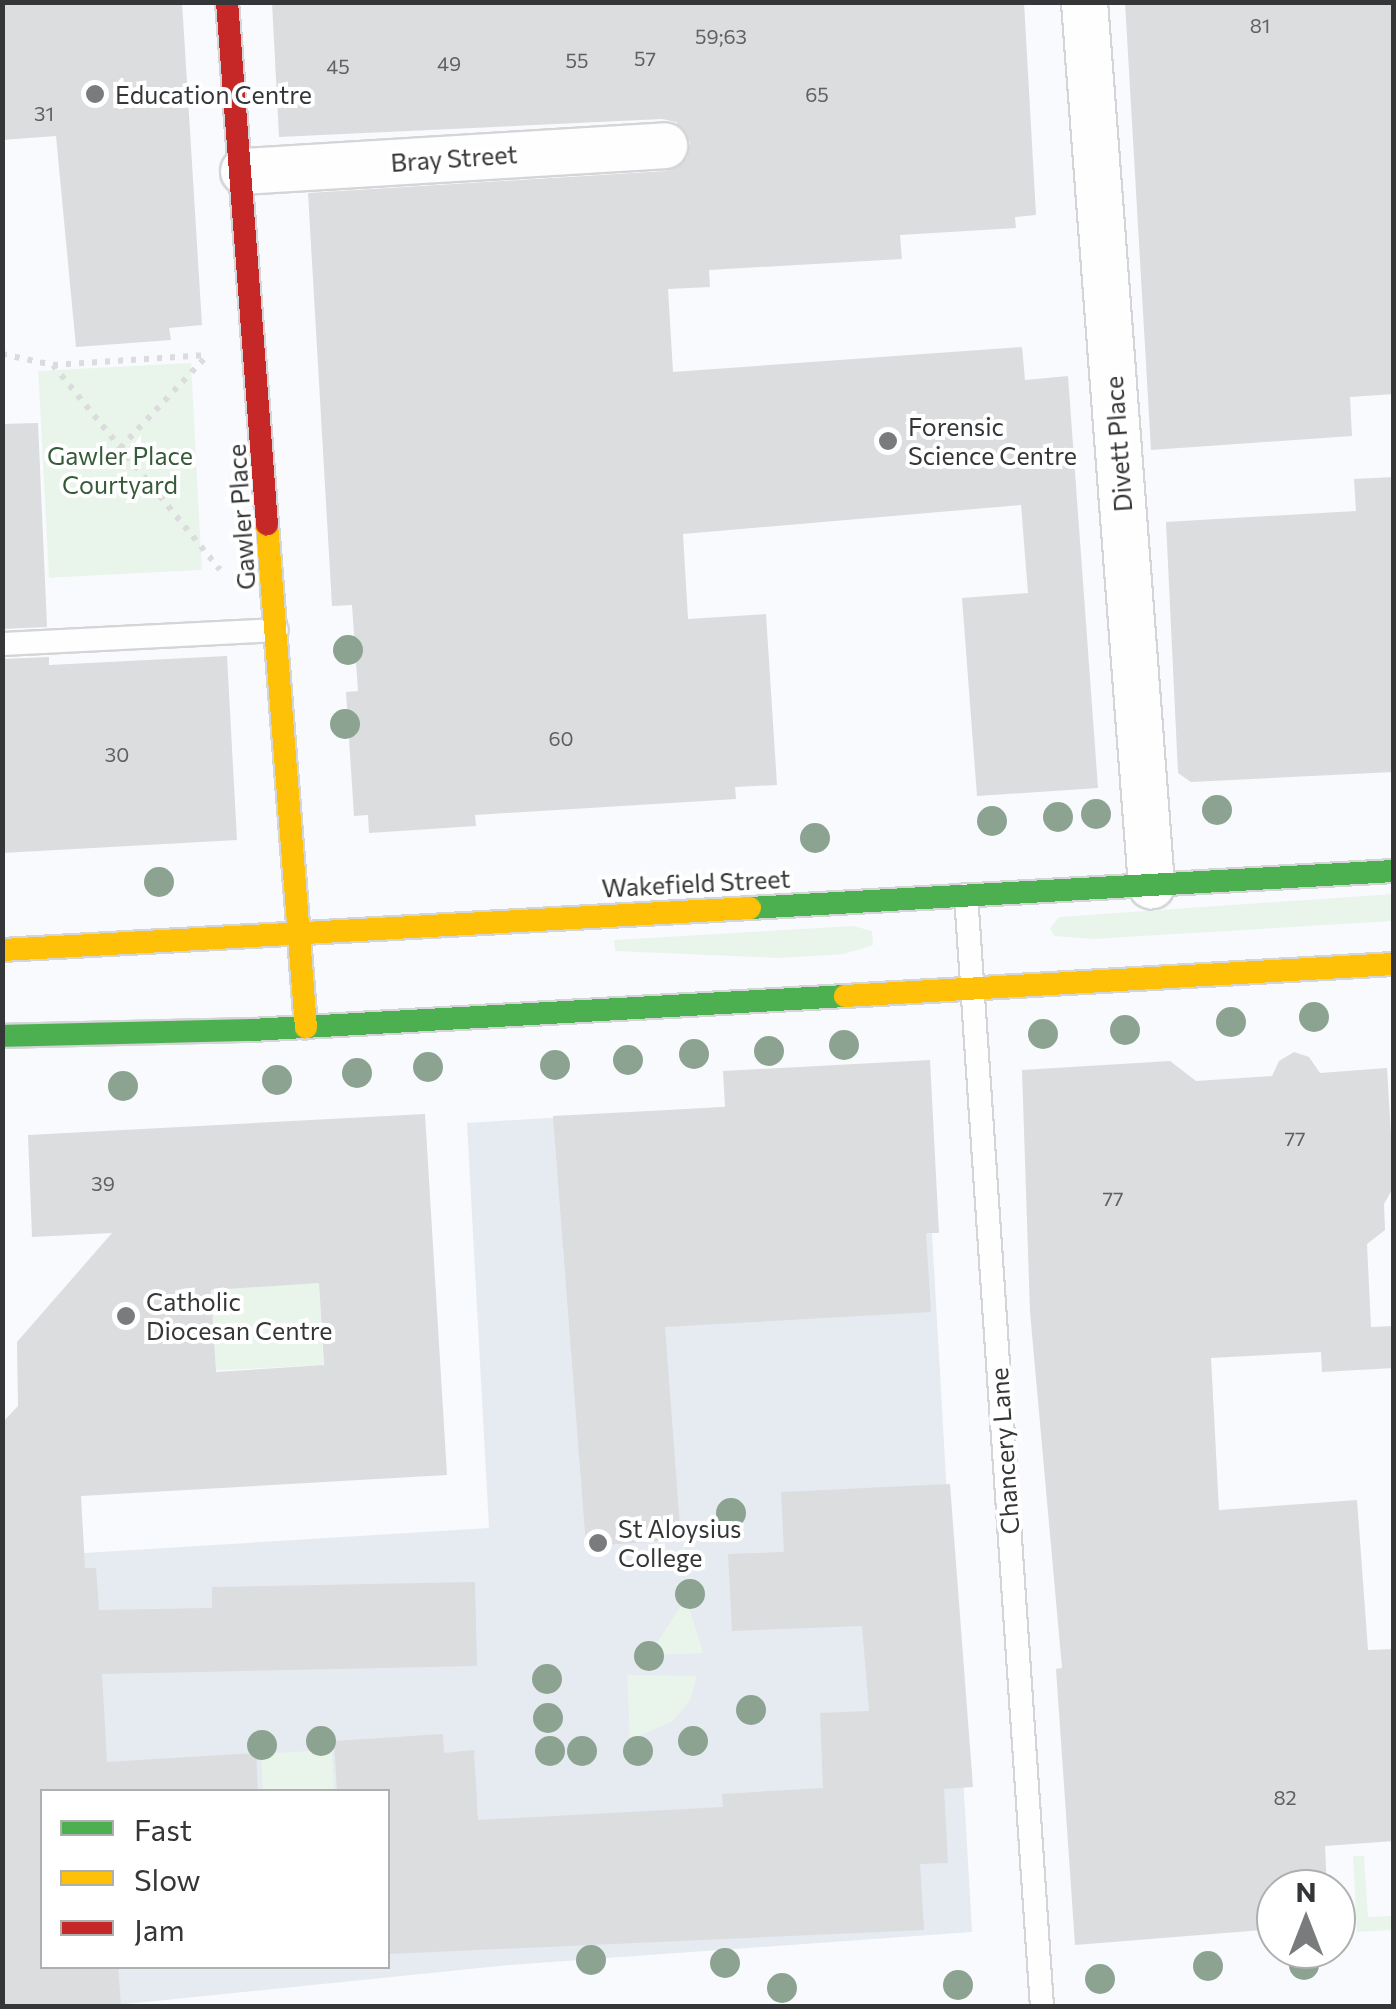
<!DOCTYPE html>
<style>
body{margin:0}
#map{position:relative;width:1396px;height:2009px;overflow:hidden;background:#f8fafd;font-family:Commissioner,sans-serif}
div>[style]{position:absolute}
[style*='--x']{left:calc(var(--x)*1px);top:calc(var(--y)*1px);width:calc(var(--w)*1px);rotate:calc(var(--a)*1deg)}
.built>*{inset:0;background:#e6ebf1}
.green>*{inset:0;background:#e9f5eb;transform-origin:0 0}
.building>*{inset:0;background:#dbdddf}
.path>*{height:6px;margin-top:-3px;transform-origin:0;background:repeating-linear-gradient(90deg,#dcdcde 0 5px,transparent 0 13px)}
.roads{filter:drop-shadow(2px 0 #d4d5d7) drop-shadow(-2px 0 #d4d5d7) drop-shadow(0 2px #d4d5d7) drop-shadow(0 -2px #d4d5d7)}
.lane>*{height:22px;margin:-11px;padding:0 11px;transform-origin:11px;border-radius:11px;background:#fefeff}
.street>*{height:45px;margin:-22.5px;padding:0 22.5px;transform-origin:22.5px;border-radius:22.5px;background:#fefeff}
.fast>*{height:22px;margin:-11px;padding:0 11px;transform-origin:11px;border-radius:11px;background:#4caf50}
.slow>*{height:22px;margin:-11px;padding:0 11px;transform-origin:11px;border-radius:11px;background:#ffc107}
.jam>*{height:22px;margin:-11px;padding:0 11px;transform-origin:11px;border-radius:11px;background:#c62828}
.trees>*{width:30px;height:30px;margin:-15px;border-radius:50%;background:#8da391}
.dots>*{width:28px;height:28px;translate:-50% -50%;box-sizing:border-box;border:5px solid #fff;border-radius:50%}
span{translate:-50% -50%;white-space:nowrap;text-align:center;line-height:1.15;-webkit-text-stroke:8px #fff;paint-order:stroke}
.number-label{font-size:20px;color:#5e6061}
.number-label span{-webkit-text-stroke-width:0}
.poi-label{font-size:25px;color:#353637}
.left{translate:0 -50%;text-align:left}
.street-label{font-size:25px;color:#353637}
.park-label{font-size:25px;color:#355b39}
.frame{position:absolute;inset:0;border:5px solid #353637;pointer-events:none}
.legend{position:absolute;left:40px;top:1789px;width:350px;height:180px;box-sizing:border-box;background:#fff;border:2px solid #aeafaf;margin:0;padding:12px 18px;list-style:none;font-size:30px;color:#353637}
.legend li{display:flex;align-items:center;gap:20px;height:50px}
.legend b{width:50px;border:2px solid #aeafaf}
.north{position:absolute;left:1256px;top:1869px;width:100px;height:100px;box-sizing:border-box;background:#fff;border:2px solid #aeafaf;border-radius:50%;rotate:0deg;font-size:28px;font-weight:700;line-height:40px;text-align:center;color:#353637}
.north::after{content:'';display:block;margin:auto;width:35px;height:45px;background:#797b7c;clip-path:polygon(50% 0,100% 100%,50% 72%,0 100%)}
</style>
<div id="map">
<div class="built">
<i style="clip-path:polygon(evenodd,924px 1094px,972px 1932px,509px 1965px,106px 2006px,3px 2006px,3px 1558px,489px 1528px,467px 1123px,924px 1094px,42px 1792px,388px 1792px,388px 1966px,42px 1966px,42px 1792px)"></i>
</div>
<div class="green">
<i style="left:191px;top:363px;width:207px;height:153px;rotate:87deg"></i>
<i style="clip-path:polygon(1393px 894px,1393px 921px,1092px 939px,1054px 936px,1050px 928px,1059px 917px)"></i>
<i style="clip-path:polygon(853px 926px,872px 931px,873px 945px,844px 954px,779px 958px,615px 951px,614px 940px)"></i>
<i style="left:319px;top:1283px;width:82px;height:108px;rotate:87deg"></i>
<i style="clip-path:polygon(686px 1598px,703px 1653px,649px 1655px)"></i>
<i style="clip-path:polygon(627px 1675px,697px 1676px,690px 1700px,673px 1721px,630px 1740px)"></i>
<i style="left:332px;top:1750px;width:41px;height:71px;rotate:87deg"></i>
<i style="clip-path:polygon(1353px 1856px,1364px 1856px,1368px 1917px,1393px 1916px,1393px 1930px,1357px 1932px)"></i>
</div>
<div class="building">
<i style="clip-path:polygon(2px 2px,182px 2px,202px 325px,169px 328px,171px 340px,76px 347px,56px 136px,2px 140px)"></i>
<i style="clip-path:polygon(272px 2px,1024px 2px,1036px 215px,1015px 217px,1016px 228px,900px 235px,902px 259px,709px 270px,710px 287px,668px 289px,673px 372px,1022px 347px,1025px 380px,1068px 376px,1098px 788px,977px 796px,962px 598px,1028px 593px,1021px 505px,683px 534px,688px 619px,766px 614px,777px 785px,735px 787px,736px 799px,475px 815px,476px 826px,369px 833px,368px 815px,354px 816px,346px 692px,358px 691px,352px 605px,332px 606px,308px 193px,666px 171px,687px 158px,690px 142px,676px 122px,662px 119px,279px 137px)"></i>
<i style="clip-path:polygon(1125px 2px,1394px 2px,1394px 394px,1350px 397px,1352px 436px,1151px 450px)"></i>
<i style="clip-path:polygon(38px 423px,47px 627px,2px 629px,2px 424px)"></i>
<i style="clip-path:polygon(1394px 477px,1394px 772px,1191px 782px,1178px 773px,1166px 522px,1356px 511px,1354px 479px)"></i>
<i style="clip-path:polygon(227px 656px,237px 840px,2px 853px,2px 659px,49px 657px,49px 665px)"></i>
<i style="clip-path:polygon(1294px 1052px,1309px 1057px,1320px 1073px,1387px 1068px,1394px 1186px,1384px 1204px,1385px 1230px,1367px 1244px,1371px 1327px,1394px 1326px,1394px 1368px,1322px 1372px,1321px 1352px,1211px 1358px,1219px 1510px,1357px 1500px,1368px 1650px,1394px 1649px,1394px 1841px,1325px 1846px,1327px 1889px,1276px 1889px,1276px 1929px,1075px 1945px,1056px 1669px,1062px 1668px,1030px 1312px,1022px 1070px,1170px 1061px,1196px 1081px,1272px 1076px,1279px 1061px)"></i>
<i style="clip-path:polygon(930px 1060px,939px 1233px,926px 1233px,931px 1312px,665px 1327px,681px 1540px,586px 1546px,553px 1116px,725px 1107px,723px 1071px)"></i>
<i style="clip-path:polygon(evenodd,425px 1114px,447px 1475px,81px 1496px,85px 1568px,96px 1568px,99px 1610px,212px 1608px,212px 1587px,475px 1582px,477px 1666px,102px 1674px,107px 1762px,256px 1753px,258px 1792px,42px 1792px,42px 1966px,118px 1966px,121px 2006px,2px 2006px,2px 1423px,18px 1406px,17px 1342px,112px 1233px,32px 1237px,28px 1135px,425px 1114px,319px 1283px,324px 1365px,216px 1372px,211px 1290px,319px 1283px)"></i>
<i style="clip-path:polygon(950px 1484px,973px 1787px,944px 1789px,948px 1863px,920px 1864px,924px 1930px,388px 1954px,388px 1792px,337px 1792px,334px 1741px,443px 1734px,444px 1753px,474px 1750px,478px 1820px,723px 1807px,722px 1794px,823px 1788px,820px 1713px,869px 1711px,862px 1626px,732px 1631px,728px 1554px,784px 1552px,781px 1492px)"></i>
</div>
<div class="path">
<i style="--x:2;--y:354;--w:52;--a:12.2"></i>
<i style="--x:53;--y:365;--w:154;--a:-3.7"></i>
<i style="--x:53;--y:365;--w:264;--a:50.8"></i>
<i style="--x:120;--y:448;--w:122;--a:-46.7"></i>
</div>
<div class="roads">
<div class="lane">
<i style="--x:2;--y:644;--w:275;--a:-2.9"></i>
<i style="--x:966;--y:895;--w:1114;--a:86.09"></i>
</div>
<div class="street">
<i style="--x:1084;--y:2;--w:886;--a:85.66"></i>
<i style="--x:243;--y:171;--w:422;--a:-3.5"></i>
</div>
<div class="fast">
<i style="--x:750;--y:908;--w:645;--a:-3.29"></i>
<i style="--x:2;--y:1036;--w:250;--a:-1.4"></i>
<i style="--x:252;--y:1030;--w:594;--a:-3.28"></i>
</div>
<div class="slow">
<i style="--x:267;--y:524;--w:505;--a:85.57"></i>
<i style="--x:2;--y:950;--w:749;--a:-3.21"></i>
<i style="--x:845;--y:996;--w:550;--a:-3.34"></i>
</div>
<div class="jam">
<i style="--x:227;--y:2;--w:524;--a:85.62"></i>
</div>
</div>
<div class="trees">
<i style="left:348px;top:650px"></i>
<i style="left:345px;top:724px"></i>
<i style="left:1217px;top:810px"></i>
<i style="left:1096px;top:814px"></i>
<i style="left:1058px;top:817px"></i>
<i style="left:992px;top:821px"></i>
<i style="left:815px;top:838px"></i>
<i style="left:159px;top:882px"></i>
<i style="left:1314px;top:1017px"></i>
<i style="left:1231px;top:1022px"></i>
<i style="left:1125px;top:1030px"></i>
<i style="left:1043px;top:1034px"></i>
<i style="left:844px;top:1045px"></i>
<i style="left:769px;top:1051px"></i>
<i style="left:694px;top:1054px"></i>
<i style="left:628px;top:1060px"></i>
<i style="left:555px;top:1065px"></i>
<i style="left:428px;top:1067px"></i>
<i style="left:357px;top:1073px"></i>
<i style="left:277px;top:1080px"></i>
<i style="left:123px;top:1086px"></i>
<i style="left:731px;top:1513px"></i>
<i style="left:690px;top:1594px"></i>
<i style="left:649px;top:1656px"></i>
<i style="left:547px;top:1679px"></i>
<i style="left:751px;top:1710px"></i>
<i style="left:548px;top:1718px"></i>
<i style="left:321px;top:1741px"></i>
<i style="left:693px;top:1741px"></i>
<i style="left:262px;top:1745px"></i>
<i style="left:550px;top:1751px"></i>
<i style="left:582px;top:1751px"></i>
<i style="left:638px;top:1751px"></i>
<i style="left:591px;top:1960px"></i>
<i style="left:725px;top:1963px"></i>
<i style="left:1304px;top:1965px"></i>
<i style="left:1208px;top:1966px"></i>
<i style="left:1100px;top:1979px"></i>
<i style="left:958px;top:1985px"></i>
<i style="left:782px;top:1988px"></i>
</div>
<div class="dots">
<i style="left:95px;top:94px;background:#797b7c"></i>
<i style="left:888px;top:441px;background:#797b7c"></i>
<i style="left:126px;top:1316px;background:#797b7c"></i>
<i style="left:598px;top:1543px;background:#797b7c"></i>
</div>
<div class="number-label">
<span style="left:1260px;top:25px">81</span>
<span style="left:721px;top:36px">59;63</span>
<span style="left:645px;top:58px">57</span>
<span style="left:577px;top:60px">55</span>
<span style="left:449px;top:63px">49</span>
<span style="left:338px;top:66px">45</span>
<span style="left:817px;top:94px">65</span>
<span style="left:44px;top:113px">31</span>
<span style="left:561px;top:738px">60</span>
<span style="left:117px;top:754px">30</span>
<span style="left:1295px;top:1138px">77</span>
<span style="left:103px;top:1183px">39</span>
<span style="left:1113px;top:1198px">77</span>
<span style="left:1285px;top:1797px">82</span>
</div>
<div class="poi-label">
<span class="left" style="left:115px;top:94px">Education Centre</span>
<span class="left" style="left:908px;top:441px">Forensic<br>Science Centre</span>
<span class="left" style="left:146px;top:1316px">Catholic<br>Diocesan Centre</span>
<span class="left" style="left:618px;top:1543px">St Aloysius<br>College</span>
</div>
<div class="street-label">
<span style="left:454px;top:158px;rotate:-4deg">Bray Street</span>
<span style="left:1118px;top:444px;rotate:-94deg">Divett Place</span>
<span style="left:241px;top:517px;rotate:-94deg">Gawler Place</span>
<span style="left:696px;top:883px;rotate:-3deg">Wakefield Street</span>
<span style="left:1004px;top:1451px;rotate:-94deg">Chancery Lane</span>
</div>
<div class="park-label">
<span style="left:120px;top:470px">Gawler Place<br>Courtyard</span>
</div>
<div class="frame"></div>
<ul class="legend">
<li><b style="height:12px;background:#4caf50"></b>Fast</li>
<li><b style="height:12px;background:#ffc107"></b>Slow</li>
<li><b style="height:12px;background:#c62828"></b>Jam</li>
</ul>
<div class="north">N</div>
</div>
